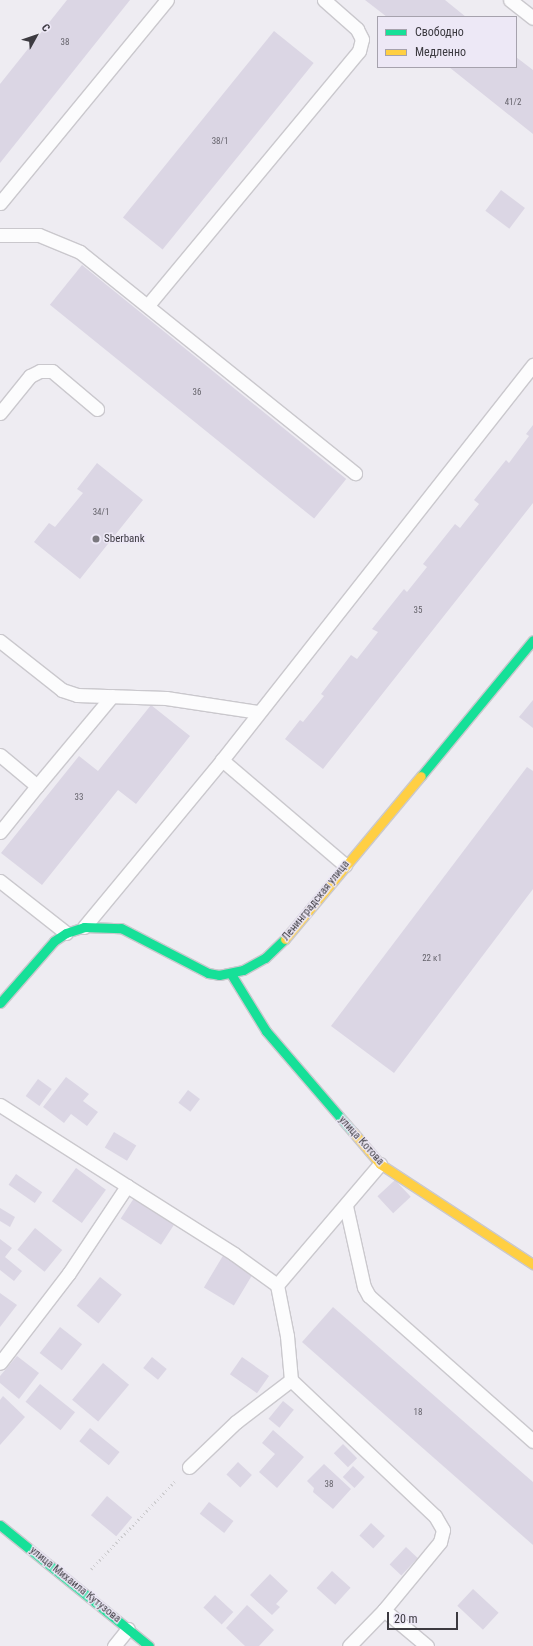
<!DOCTYPE html>
<meta charset="utf-8">
<style>
body{margin:0}
#map{position:relative;width:533px;height:1646px;overflow:hidden;background:#eeecf2;font-family:"Roboto Condensed",sans-serif}
div>[style]{position:absolute}
[style*='--x']{left:calc(var(--x)*1px);top:calc(var(--y)*1px);width:calc(var(--w)*1px);rotate:calc(var(--a)*1deg)}
.building>*{inset:0;background:#dbd6e4;transform-origin:0 0}
.path>*{height:2.5px;margin-top:-1.25px;transform-origin:0;background:repeating-linear-gradient(90deg,#cdcccf 0 1px,transparent 0 4px)}
.roads{filter:drop-shadow(1px 0 #cac8cd) drop-shadow(-1px 0 #cac8cd) drop-shadow(0 1px #cac8cd) drop-shadow(0 -1px #cac8cd)}
.lane>*{height:13px;margin:-6.5px;padding:0 6.5px;transform-origin:6.5px;border-radius:6.5px;background:#fcfcfd}
.fast>*{height:9px;margin:-4.5px;padding:0 4.5px;transform-origin:4.5px;border-radius:4.5px;background:#16e098}
.slow>*{height:9px;margin:-4.5px;padding:0 4.5px;transform-origin:4.5px;border-radius:4.5px;background:#ffcf43}
.dots>*{width:11px;height:11px;translate:-50% -50%;box-sizing:border-box;border:2px solid #ede8f6;border-radius:50%}
span{translate:-50% -50%;white-space:nowrap;text-align:center;line-height:1.15;-webkit-text-stroke:3px #ede8f6;paint-order:stroke}
.number-label{font-size:9px;color:#66646c}
.number-label span{-webkit-text-stroke-width:0}
.poi-label{font-size:11px;color:#3c3a40}
.left{translate:0 -50%;text-align:left}
.street-label{font-size:11px;color:#3c3a40}
.legend{position:absolute;left:377px;top:16px;width:140px;height:52px;box-sizing:border-box;background:#ede8f6;border:1px solid #a6a2ad;margin:0;padding:5px 7px;list-style:none;font-size:12px;color:#3c3a40}
.legend li{display:flex;align-items:center;gap:8px;height:20px}
.legend b{width:20px;border:1px solid #a6a2ad}
.north{position:absolute;left:16px;top:16px;width:40px;height:40px;-webkit-text-stroke:3px #ede8f6;paint-order:stroke;rotate:50deg;font-size:11px;font-weight:700;line-height:16px;text-align:center;color:#3c3a40}
.north::after{content:'';display:block;margin:auto;width:14px;height:18px;background:#3c3a40;clip-path:polygon(50% 0,100% 100%,50% 72%,0 100%)}
.scale{position:absolute;left:387px;top:1612px;width:71px;height:18px;box-sizing:border-box;border:2px solid #3c3a40;border-top:0;padding-left:5px;font-size:12px;line-height:14px;white-space:nowrap;color:#3c3a40;-webkit-text-stroke:3px #ede8f6;paint-order:stroke}
</style>
<div id="map">
<div class="building">
<i style="clip-path:polygon(67px 0,130px 0,0 163px,0 84px)"></i>
<i style="clip-path:polygon(365px 0,445px 0,466px 17px,387px 17px)"></i>
<i style="left:274px;top:31px;width:51px;height:240px;rotate:39deg"></i>
<i style="clip-path:polygon(516px 57px,533px 70px,533px 134px,449px 67px,516px 67px)"></i>
<i style="left:501px;top:190px;width:30px;height:26px;rotate:37deg"></i>
<i style="left:82px;top:265px;width:340px;height:51px;rotate:39deg"></i>
<i style="clip-path:polygon(533px 425px,533px 503px,323px 769px,285px 739px,300px 720px,303px 722px,324px 696px,321px 694px,351px 655px,357px 659px,378px 632px,372px 629px,404px 589px,407px 592px,427px 567px,423px 564px,455px 524px,460px 528px,479px 504px,474px 500px,506px 460px,509px 463px,529px 436px,526px 434px)"></i>
<i style="clip-path:polygon(97px 463px,143px 500px,80px 579px,34px 542px,49px 523px,55px 527px,83px 493px,77px 489px)"></i>
<i style="clip-path:polygon(533px 700px,533px 728px,519px 717px)"></i>
<i style="clip-path:polygon(151px 705px,190px 736px,136px 804px,118px 790px,42px 885px,1px 853px,79px 756px,98px 771px)"></i>
<i style="clip-path:polygon(527px 767px,533px 771px,533px 889px,394px 1073px,331px 1026px)"></i>
<i style="clip-path:polygon(66px 1077px,89px 1094px,83px 1101px,98px 1112px,87px 1126px,71px 1114px,64px 1123px,43px 1107px)"></i>
<i style="left:38px;top:1079px;width:17px;height:21px;rotate:36deg"></i>
<i style="left:188px;top:1090px;width:15px;height:16px;rotate:37deg"></i>
<i style="left:114px;top:1132px;width:26px;height:18px;rotate:31deg"></i>
<i style="left:76px;top:1168px;width:37px;height:41px;rotate:36deg"></i>
<i style="left:16px;top:1174px;width:32px;height:13px;rotate:35deg"></i>
<i style="left:395px;top:1180px;width:23px;height:24px;rotate:47deg"></i>
<i style="left:136px;top:1195px;width:48px;height:28px;rotate:33deg"></i>
<i style="clip-path:polygon(0 1208px,15px 1217px,10px 1227px,0 1221px)"></i>
<i style="left:35px;top:1228px;width:35px;height:28px;rotate:39deg"></i>
<i style="clip-path:polygon(0 1239px,12px 1248px,5px 1257px,22px 1271px,14px 1281px,0 1270px)"></i>
<i style="left:224px;top:1254px;width:35px;height:39px;rotate:31deg"></i>
<i style="left:100px;top:1277px;width:28px;height:37px;rotate:39deg"></i>
<i style="clip-path:polygon(0 1293px,17px 1305px,0 1327px)"></i>
<i style="clip-path:polygon(333px 1307px,533px 1482px,533px 1545px,302px 1342px)"></i>
<i style="left:60px;top:1327px;width:28px;height:33px;rotate:38deg"></i>
<i style="clip-path:polygon(17px 1356px,39px 1373px,19px 1399px,0 1383px,0 1376px)"></i>
<i style="left:152px;top:1357px;width:19px;height:14px;rotate:39deg"></i>
<i style="left:242px;top:1357px;width:33px;height:21px;rotate:35deg"></i>
<i style="left:103px;top:1363px;width:34px;height:48px;rotate:40deg"></i>
<i style="left:40px;top:1384px;width:45px;height:23px;rotate:39deg"></i>
<i style="clip-path:polygon(3px 1396px,25px 1417px,0 1445px,0 1400px)"></i>
<i style="left:283px;top:1401px;width:14px;height:23px;rotate:39deg"></i>
<i style="left:90px;top:1428px;width:38px;height:17px;rotate:39deg"></i>
<i style="clip-path:polygon(273px 1430px,304px 1457px,277px 1488px,259px 1472px,275px 1454px,262px 1443px)"></i>
<i style="left:343px;top:1444px;width:20px;height:13px;rotate:45deg"></i>
<i style="left:238px;top:1462px;width:19px;height:17px;rotate:43deg"></i>
<i style="clip-path:polygon(324px 1464px,351px 1489px,333px 1509px,313px 1492px,314px 1488px,307px 1481px)"></i>
<i style="left:353px;top:1466px;width:16px;height:15px;rotate:43deg"></i>
<i style="left:107px;top:1496px;width:33px;height:25px;rotate:40deg"></i>
<i style="left:209px;top:1502px;width:31px;height:15px;rotate:38deg"></i>
<i style="left:371px;top:1523px;width:19px;height:17px;rotate:43deg"></i>
<i style="left:406px;top:1547px;width:16px;height:24px;rotate:43deg"></i>
<i style="left:332px;top:1571px;width:25px;height:23px;rotate:42deg"></i>
<i style="clip-path:polygon(270px 1574px,288px 1591px,276px 1604px,280px 1607px,272px 1615px,250px 1595px)"></i>
<i style="left:473px;top:1589px;width:35px;height:23px;rotate:43deg"></i>
<i style="left:215px;top:1595px;width:25px;height:17px;rotate:43deg"></i>
<i style="clip-path:polygon(247px 1605px,274px 1630px,259px 1646px,245px 1646px,226px 1628px)"></i>
</div>
<div class="path">
<i style="--x:91;--y:1569;--w:124;--a:-46.3"></i>
</div>
<div class="roads">
<div class="lane">
<i style="--x:510;--y:0;--w:29;--a:38"></i>
<i style="--x:0;--y:203;--w:263;--a:-50.6"></i>
<i style="--x:0;--y:235;--w:39;--a:0"></i>
<i style="--x:39;--y:235;--w:44;--a:22.5"></i>
<i style="--x:80;--y:252;--w:353;--a:38.8"></i>
<i style="--x:148;--y:305;--w:330;--a:-50.3"></i>
<i style="--x:359;--y:51;--w:12;--a:-76"></i>
<i style="--x:362;--y:39;--w:11;--a:-117"></i>
<i style="--x:357;--y:29;--w:44;--a:-138.7"></i>
<i style="--x:0;--y:413;--w:48;--a:-51"></i>
<i style="--x:30;--y:376;--w:11;--a:-27"></i>
<i style="--x:40;--y:371;--w:12;--a:0"></i>
<i style="--x:52;--y:371;--w:59;--a:40.2"></i>
<i style="--x:0;--y:641;--w:79;--a:38.3"></i>
<i style="--x:62;--y:690;--w:16;--a:18"></i>
<i style="--x:77;--y:695;--w:89;--a:1.9"></i>
<i style="--x:166;--y:698;--w:94;--a:8.6"></i>
<i style="--x:0;--y:755;--w:48;--a:40"></i>
<i style="--x:37;--y:786;--w:59;--a:128.8"></i>
<i style="--x:37;--y:786;--w:117;--a:-50.2"></i>
<i style="--x:345;--y:865;--w:162;--a:-139.5"></i>
<i style="--x:222;--y:760;--w:503;--a:-51.79"></i>
<i style="--x:0;--y:881;--w:84;--a:38.2"></i>
<i style="--x:84;--y:927;--w:217;--a:-50.4"></i>
<i style="--x:0;--y:1105;--w:151;--a:32.5"></i>
<i style="--x:127;--y:1186;--w:105;--a:123.7"></i>
<i style="--x:69;--y:1273;--w:113;--a:127.5"></i>
<i style="--x:127;--y:1186;--w:127;--a:32.4"></i>
<i style="--x:234;--y:1254;--w:53;--a:35.8"></i>
<i style="--x:277;--y:1285;--w:159;--a:-49.6"></i>
<i style="--x:346;--y:1206;--w:83;--a:77.5"></i>
<i style="--x:364;--y:1287;--w:10;--a:61"></i>
<i style="--x:369;--y:1296;--w:219;--a:41.5"></i>
<i style="--x:277;--y:1285;--w:52;--a:78.9"></i>
<i style="--x:287;--y:1336;--w:44;--a:84.8"></i>
<i style="--x:291;--y:1380;--w:198;--a:43.4"></i>
<i style="--x:435;--y:1516;--w:16;--a:60"></i>
<i style="--x:443;--y:1530;--w:12;--a:104"></i>
<i style="--x:440;--y:1542;--w:88;--a:129.5"></i>
<i style="--x:384;--y:1610;--w:50;--a:134.2"></i>
<i style="--x:189;--y:1467;--w:65;--a:-43.8"></i>
<i style="--x:236;--y:1422;--w:69;--a:-37.4"></i>
<i style="--x:384;--y:1610;--w:56;--a:39.9"></i>
<i style="--x:114;--y:1646;--w:22;--a:-51"></i>
</div>
<div class="fast">
<i style="--x:421;--y:776;--w:176;--a:-50.5"></i>
<i style="--x:231;--y:974;--w:67;--a:58.4"></i>
<i style="--x:266;--y:1031;--w:133;--a:49.3"></i>
<i style="--x:0;--y:1003;--w:82;--a:-48.9"></i>
<i style="--x:54;--y:941;--w:14;--a:-34"></i>
<i style="--x:66;--y:933;--w:19;--a:-18"></i>
<i style="--x:84;--y:927;--w:37;--a:2"></i>
<i style="--x:121;--y:928;--w:98;--a:27.3"></i>
<i style="--x:208;--y:973;--w:11;--a:10"></i>
<i style="--x:219;--y:975;--w:25;--a:-12"></i>
<i style="--x:243;--y:970;--w:25;--a:-29"></i>
<i style="--x:265;--y:958;--w:28;--a:-44"></i>
<i style="--x:0;--y:1525;--w:192;--a:39.1"></i>
</div>
<div class="slow">
<i style="--x:285;--y:939;--w:212;--a:-50.2"></i>
<i style="--x:353;--y:1132;--w:42;--a:49.8"></i>
<i style="--x:380;--y:1164;--w:183;--a:33.2"></i>
</div>
</div>
<div class="dots">
<i style="left:96px;top:539px;background:#7a787e"></i>
</div>
<div class="number-label">
<span style="left:65px;top:42px">38</span>
<span style="left:513px;top:102px">41/2</span>
<span style="left:220px;top:141px">38/1</span>
<span style="left:197px;top:392px">36</span>
<span style="left:101px;top:512px">34/1</span>
<span style="left:418px;top:610px">35</span>
<span style="left:79px;top:797px">33</span>
<span style="left:432px;top:958px">22 к1</span>
<span style="left:418px;top:1412px">18</span>
<span style="left:329px;top:1484px">38</span>
</div>
<div class="poi-label">
<span class="left" style="left:104px;top:539px">Sberbank</span>
</div>
<div class="street-label">
<span style="left:316px;top:901px;rotate:-51deg">Ленинградская улица</span>
<span style="left:361px;top:1141px;rotate:48deg">улица Котова</span>
<span style="left:75px;top:1585px;rotate:39deg">улица Михаила Кутузова</span>
</div>
<ul class="legend">
<li><b style="height:5px;background:#16e098"></b>Свободно</li>
<li><b style="height:5px;background:#ffcf43"></b>Медленно</li>
</ul>
<div class="north">С</div>
<div class="scale">20 m</div>
</div>
